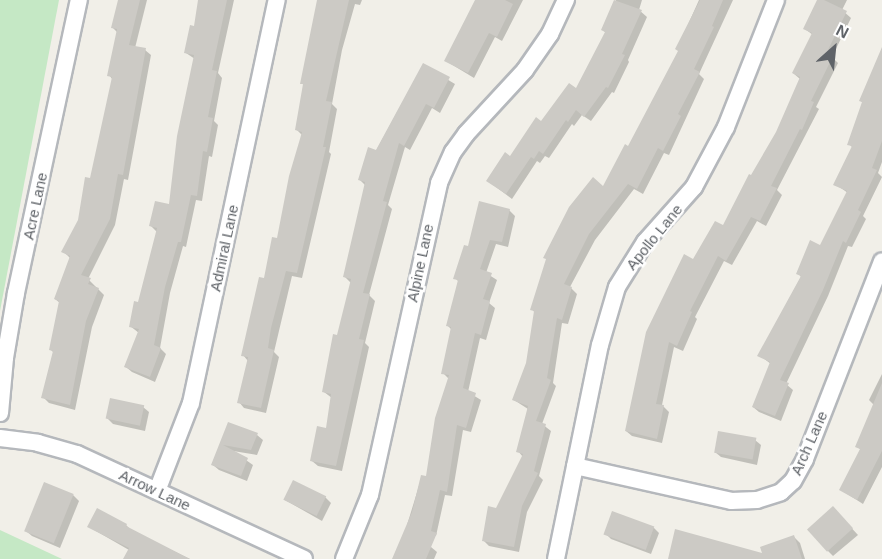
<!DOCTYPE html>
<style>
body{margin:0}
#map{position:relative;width:882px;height:559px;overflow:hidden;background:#f1efe8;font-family:Helvetica,sans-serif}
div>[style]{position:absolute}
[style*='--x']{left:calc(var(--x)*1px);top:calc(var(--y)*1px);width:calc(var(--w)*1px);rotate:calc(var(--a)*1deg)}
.green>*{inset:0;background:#c5e8c5}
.shadow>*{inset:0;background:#0003}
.building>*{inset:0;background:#cccac5;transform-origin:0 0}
.roads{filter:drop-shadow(2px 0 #b5b8bc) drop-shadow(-2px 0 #b5b8bc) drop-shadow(0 2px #b5b8bc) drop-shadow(0 -2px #b5b8bc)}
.minor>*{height:16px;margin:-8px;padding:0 8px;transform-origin:8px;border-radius:8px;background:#fff}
span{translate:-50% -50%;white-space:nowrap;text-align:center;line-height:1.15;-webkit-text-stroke:5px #fff;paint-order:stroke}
.street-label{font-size:15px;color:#5f6368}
.north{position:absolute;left:804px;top:18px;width:60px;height:60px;-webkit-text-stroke:4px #fff;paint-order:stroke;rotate:27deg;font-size:16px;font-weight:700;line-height:24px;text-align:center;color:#5f6368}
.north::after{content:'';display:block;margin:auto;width:21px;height:27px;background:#5f6368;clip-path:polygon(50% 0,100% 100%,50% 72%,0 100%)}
</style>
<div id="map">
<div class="green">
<i style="clip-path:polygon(0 0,59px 0,0 311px)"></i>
<i style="clip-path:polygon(0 530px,62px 559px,0 559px)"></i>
</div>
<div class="shadow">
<i style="clip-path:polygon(119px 0,147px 0,135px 48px,145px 50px,151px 55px,128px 180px,124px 179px,115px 225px,88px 279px,104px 295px,92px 327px,75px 410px,49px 403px,43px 397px,54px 353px,50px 349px,60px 303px,55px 299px,70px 258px,63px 251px,79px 220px,91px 180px,113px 80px,109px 75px,118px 33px,112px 27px)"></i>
<i style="clip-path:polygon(199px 0,234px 0,218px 73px,222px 78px,214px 121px,218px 125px,212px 157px,209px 156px,202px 201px,196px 200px,186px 247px,183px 246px,170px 293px,160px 348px,166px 354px,155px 382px,132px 372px,126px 367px,139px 333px,130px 326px,139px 304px,157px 232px,151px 226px,170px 206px,195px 59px,186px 53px,195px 28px)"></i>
<i style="clip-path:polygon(324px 0,362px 0,360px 5px,355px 4px,342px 50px,332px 104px,337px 109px,329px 152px,331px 154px,302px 278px,292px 276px,274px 352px,279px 357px,266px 413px,244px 408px,239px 402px,248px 361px,243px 355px,278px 240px,302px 135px,297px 130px,304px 86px,302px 83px)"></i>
<i style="clip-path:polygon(477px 0,523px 0,502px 41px,495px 37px,474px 78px,446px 61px)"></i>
<i style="clip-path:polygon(616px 0,642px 0,639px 10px,647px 17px,628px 60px,629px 62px,614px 93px,612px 92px,591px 121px,582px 115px,574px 126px,572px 124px,549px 158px,545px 156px,540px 163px,537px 161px,512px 199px,488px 181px,542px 123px,577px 90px,606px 33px,603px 30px)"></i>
<i style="clip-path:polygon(699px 0,733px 0,699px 74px,704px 79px,669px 155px,664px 153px,643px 194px,634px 189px,595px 240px,570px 287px,577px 294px,568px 324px,562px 323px,553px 383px,556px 386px,542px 424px,551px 431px,539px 476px,543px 480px,527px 512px,519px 552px,489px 546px,483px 540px,523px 457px,518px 451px,528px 409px,514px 400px,527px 364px,535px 313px,532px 309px,629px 148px,680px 51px,677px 49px)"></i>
<i style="clip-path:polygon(819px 0,847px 0,842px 10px,851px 18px,832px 57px,838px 63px,816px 107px,819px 109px,777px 190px,782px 195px,766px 226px,757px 221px,732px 265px,724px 261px,695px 317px,697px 319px,683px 351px,674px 347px,662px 405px,669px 412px,662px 443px,632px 436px,626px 431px,694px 261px,724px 227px,777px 132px,800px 79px,793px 73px,813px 35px,805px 29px)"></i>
<i style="clip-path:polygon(882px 62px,882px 162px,878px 173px,882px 177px,863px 216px,866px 219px,852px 247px,848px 246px,828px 296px,786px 384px,793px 390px,781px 421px,759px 412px,753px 407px,771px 364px,759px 355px,801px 277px,798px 273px,821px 246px,848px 193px,835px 184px,853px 148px,849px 144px,863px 103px,861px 101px)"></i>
<i style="clip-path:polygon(423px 65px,455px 84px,440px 113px,432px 108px,410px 150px,405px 147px,388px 205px,392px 209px,369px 295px,375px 301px,365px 343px,369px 347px,342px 471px,318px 466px,312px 461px,327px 429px,332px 398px,324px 392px,351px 283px,345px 277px,366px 186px,360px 180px)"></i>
<i style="clip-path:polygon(509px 210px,515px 216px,508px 247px,496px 244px,486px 273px,497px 280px,489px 303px,495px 308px,486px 340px,480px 338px,468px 392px,481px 400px,471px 432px,463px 430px,452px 496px,445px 495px,436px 536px,413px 531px,407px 525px,422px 476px,427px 478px,449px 379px,443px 373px,452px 330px,447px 325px,459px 282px,455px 278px,469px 248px)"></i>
<i style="clip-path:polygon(882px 374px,882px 467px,863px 504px,841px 490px,861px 450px,857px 446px,874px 405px,869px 400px)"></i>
<i style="clip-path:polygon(143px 407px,149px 412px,145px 431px,113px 424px,107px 418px)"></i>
<i style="clip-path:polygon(229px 424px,257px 435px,263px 440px,257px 455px,233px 451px,253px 465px,247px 481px,219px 470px,213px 465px)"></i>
<i style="clip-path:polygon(755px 440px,761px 445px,757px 465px,721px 457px,715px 452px)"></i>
<i style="clip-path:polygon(73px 495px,79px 501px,60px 548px,32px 536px,26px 531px)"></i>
<i style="clip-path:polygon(325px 497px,331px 503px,322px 521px,285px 500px)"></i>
<i style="clip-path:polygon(833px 508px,858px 535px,833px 556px,828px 551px)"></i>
<i style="clip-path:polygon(613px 513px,654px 528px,659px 533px,651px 554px,611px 539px,605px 533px)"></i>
<i style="clip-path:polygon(126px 525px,132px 531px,190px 559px,125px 559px,129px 550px,89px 527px)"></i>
<i style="clip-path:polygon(794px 537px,800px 543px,805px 559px,766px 559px)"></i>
<i style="clip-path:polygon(431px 547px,437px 552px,434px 559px,394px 559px)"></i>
</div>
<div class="building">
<i style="clip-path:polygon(118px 0,140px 0,129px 45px,146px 48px,123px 175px,118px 174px,110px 219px,81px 275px,91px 278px,88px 284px,99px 288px,86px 321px,70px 405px,41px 398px,53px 351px,49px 350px,59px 301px,54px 299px,70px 256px,61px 252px,78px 220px,85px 177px,90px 178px,112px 77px,107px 76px,117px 29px,111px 28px)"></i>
<i style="clip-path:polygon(198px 0,227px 0,212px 70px,217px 71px,208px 117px,213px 118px,207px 152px,203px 151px,197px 196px,191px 195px,181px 242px,178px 242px,165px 287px,154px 345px,161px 348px,150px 377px,124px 367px,139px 329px,129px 327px,134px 301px,138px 302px,157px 228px,149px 226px,155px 201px,169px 204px,177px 136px,194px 55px,184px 53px,190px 25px,194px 26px)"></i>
<i style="clip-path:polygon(317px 0,349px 0,326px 101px,332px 102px,323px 147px,326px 147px,297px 273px,286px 271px,271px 328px,268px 348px,274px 350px,261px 408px,237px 403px,248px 357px,241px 356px,259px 277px,264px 278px,272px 237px,277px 238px,289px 176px,302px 132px,295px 130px,303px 84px,300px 84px)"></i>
<i style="clip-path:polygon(475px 0,505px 0,513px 4px,497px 37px,489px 33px,468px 73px,444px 61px)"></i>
<i style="clip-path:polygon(614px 0,642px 10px,622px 54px,625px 55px,608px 88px,606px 87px,584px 117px,576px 110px,568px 122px,566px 120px,543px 154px,539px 151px,534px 159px,531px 157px,506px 194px,486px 181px,505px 152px,510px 156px,536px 117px,541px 121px,569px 83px,576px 88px,605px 32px,601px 30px)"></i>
<i style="clip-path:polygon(700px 0,723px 0,712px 26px,714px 27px,694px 69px,700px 72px,678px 114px,681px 116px,663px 151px,658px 148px,637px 189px,628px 184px,589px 234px,564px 284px,572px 287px,562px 320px,557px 318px,547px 378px,551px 380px,536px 421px,546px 424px,534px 471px,538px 473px,522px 506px,514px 547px,482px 541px,488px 506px,496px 508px,523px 454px,516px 452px,528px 406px,512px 400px,526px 363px,534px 311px,530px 310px,546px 259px,543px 258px,569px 207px,593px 177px,603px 186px,625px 144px,628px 146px,678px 51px,675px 49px)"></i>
<i style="clip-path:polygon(817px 0,824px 0,847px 11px,827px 52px,833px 56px,811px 101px,814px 102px,802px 130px,800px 129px,771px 186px,777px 188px,760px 221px,751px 217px,726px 261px,718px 256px,690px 311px,692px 312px,677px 346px,669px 342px,656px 404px,664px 405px,657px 439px,625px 431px,646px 332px,684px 254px,693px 259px,715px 221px,723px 225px,749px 174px,751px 175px,776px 132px,800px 77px,792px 73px,812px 33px,803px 29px)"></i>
<i style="clip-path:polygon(882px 47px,882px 141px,872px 168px,877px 170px,858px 210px,861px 212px,846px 243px,843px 241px,823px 290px,780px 380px,789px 383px,775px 416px,752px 407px,770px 362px,757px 356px,801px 276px,796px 274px,810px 240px,820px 245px,847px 191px,833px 185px,852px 146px,847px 145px,862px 102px,859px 101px)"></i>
<i style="clip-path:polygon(423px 63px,450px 77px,434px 108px,426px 104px,404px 146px,399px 143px,383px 201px,387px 202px,363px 293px,370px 294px,359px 339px,364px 340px,336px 466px,310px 461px,317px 426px,326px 428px,331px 394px,322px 392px,333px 334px,337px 335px,351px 279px,343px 277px,365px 182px,358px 180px,368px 147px,376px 150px)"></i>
<i style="clip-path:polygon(479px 201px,510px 209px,502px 242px,490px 240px,480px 269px,492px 273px,483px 299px,490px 301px,481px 335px,475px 333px,463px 388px,476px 393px,466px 428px,457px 425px,447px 492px,440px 490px,431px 531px,437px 533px,426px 559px,392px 559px,412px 512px,421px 475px,426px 476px,435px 418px,449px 375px,441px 374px,451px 327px,446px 326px,458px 280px,453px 279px,464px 245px,468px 246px)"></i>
<i style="clip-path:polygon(882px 383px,882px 451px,857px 500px,839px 490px,860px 449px,855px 447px)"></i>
<i style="left:110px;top:398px;width:35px;height:21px;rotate:12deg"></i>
<i style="clip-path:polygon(228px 422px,258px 433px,251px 450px,223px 445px,248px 458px,241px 476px,211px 465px)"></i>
<i style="left:718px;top:431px;width:39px;height:22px;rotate:10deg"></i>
<i style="left:293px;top:480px;width:37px;height:22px;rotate:26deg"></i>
<i style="left:44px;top:482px;width:32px;height:53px;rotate:22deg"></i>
<i style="left:833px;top:506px;width:30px;height:35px;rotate:48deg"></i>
<i style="clip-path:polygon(97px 508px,127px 524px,126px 526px,190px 559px,123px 559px,129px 548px,87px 527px)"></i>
<i style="left:612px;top:511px;width:45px;height:25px;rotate:20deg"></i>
<i style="clip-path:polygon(675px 529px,762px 553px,760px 547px,794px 535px,802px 559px,668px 559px)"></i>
</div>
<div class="roads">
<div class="minor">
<i style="--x:0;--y:413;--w:55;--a:-84.8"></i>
<i style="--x:5;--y:358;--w:66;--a:-80.4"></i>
<i style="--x:16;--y:293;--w:300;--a:-77.9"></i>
<i style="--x:0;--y:438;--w:38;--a:7"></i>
<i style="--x:38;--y:443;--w:41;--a:15.8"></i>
<i style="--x:77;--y:454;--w:250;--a:24.8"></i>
<i style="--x:575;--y:466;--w:160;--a:12.6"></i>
<i style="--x:731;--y:501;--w:26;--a:-2"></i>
<i style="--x:757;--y:500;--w:25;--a:-18"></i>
<i style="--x:781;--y:492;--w:16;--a:-43"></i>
<i style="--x:793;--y:481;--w:25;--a:-61"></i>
<i style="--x:805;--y:459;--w:212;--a:-68.7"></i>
<i style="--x:157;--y:491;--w:94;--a:-68.9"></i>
<i style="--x:191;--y:403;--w:412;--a:-78"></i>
<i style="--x:344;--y:559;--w:69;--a:-67.9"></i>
<i style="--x:370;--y:495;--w:320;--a:-77.5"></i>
<i style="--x:439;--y:183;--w:34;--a:-66"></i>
<i style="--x:453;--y:152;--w:22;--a:-54"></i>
<i style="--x:466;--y:134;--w:87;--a:-47.3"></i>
<i style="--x:525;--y:70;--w:44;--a:-55.2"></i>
<i style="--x:550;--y:34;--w:38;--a:-65"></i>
<i style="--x:556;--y:559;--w:218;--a:-78.4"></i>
<i style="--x:600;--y:345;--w:60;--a:-73.7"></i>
<i style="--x:617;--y:287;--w:53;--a:-58.1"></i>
<i style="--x:645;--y:242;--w:74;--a:-48.3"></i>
<i style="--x:694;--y:187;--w:68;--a:-61.9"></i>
<i style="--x:726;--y:127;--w:136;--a:-68.5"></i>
</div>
</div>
<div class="street-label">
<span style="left:35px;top:206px;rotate:-78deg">Acre Lane</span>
<span style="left:654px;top:237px;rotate:-51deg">Apollo Lane</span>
<span style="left:224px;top:248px;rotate:-78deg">Admiral Lane</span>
<span style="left:420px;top:263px;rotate:-78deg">Alpine Lane</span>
<span style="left:809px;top:443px;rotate:-66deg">Arch Lane</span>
<span style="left:155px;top:490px;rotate:25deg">Arrow Lane</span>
</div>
<div class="north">N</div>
</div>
